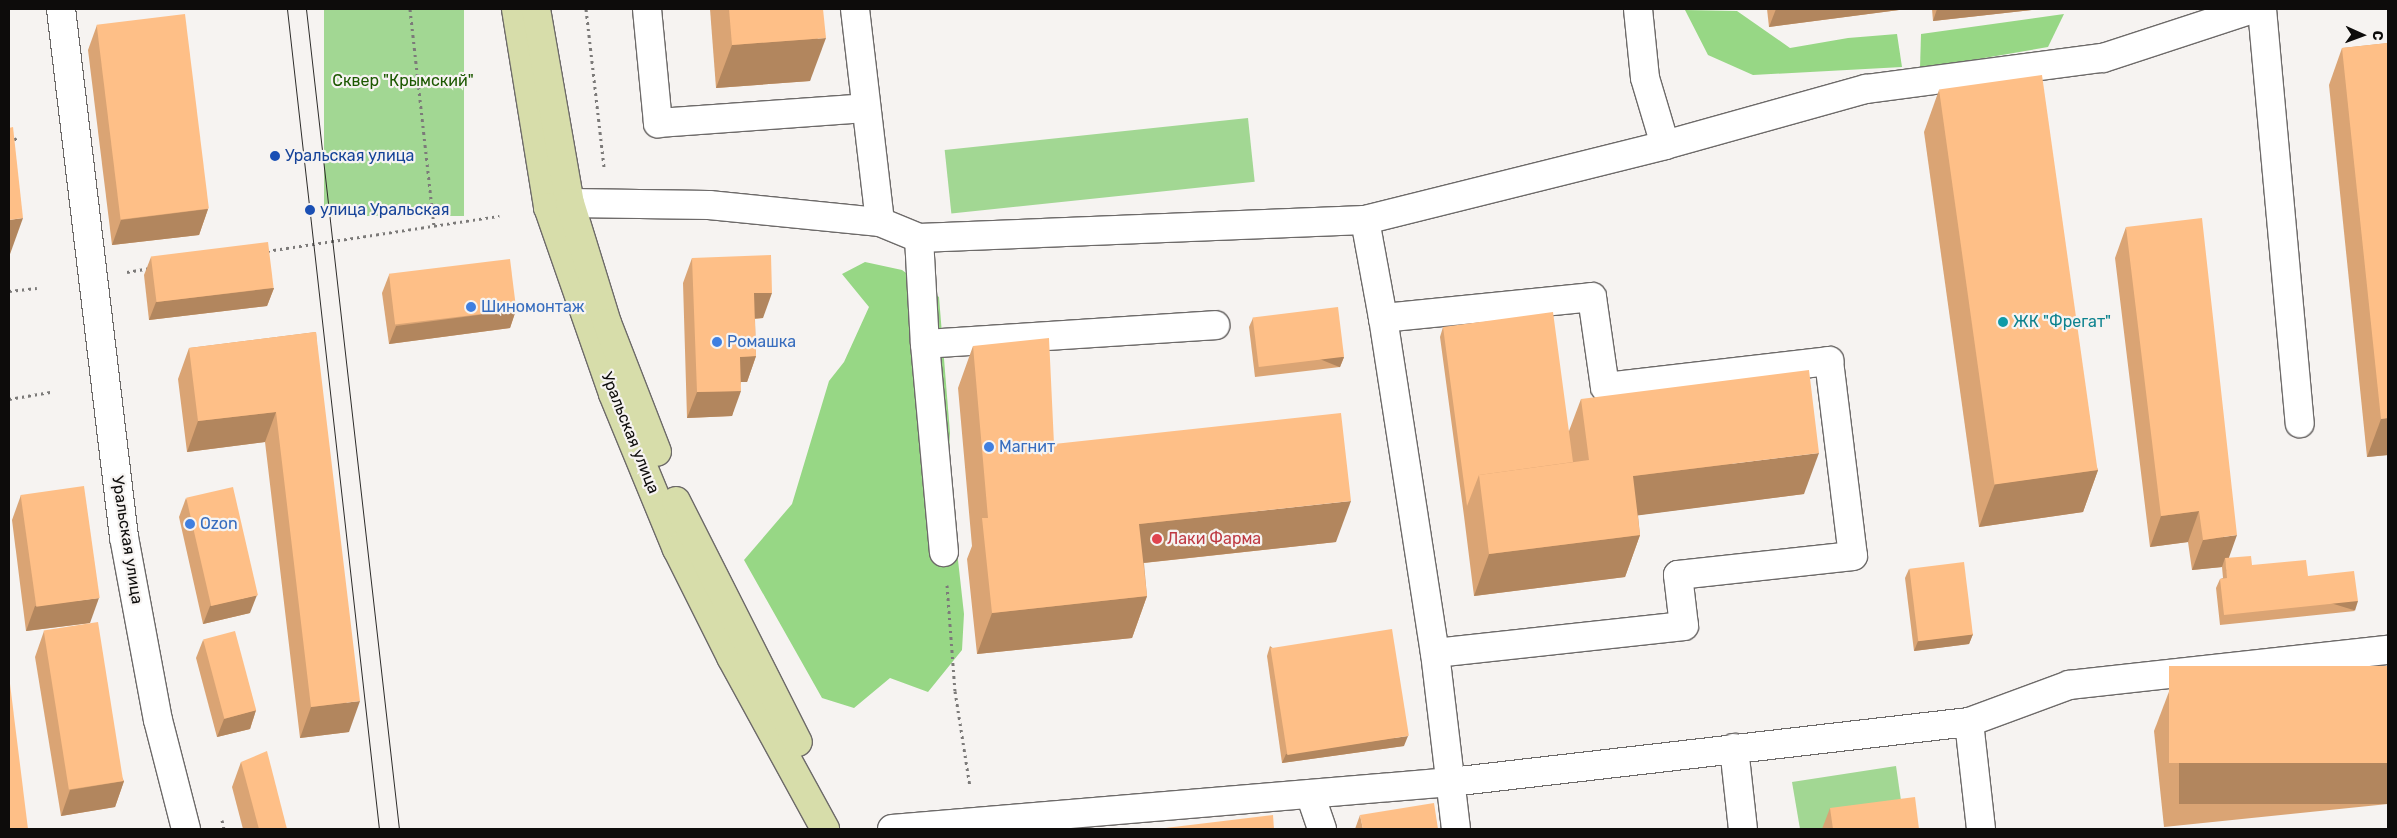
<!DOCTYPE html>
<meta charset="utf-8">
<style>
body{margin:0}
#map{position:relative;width:2397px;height:838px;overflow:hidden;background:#f6f3f1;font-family:Rubik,sans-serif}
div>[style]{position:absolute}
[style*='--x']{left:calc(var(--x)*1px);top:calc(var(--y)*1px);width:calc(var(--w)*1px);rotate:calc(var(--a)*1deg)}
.green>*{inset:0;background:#a2d793;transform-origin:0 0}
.forest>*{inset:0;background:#97d785}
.path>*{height:3px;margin-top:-1.5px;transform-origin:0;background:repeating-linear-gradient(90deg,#7c7a79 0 2.5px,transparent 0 6.5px)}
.roads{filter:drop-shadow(1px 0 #6d6a69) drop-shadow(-1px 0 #6d6a69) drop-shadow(0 1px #6d6a69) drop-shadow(0 -1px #6d6a69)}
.minor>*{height:28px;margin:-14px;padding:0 14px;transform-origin:14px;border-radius:14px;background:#fff}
.major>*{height:28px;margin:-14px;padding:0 14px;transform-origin:14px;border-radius:14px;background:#d7ddaa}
.tram>*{height:1px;margin:-0.5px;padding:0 0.5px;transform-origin:0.5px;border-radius:0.5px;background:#2d2c2a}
.wall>*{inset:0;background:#daa474}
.shaded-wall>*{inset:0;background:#b2865e;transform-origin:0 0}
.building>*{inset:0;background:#febf87;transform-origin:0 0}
.dots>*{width:14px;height:14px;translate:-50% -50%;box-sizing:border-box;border:2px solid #f6f3f1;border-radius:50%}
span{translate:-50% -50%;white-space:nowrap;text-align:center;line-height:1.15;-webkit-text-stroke:4.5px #f6f3f1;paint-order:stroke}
.park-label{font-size:16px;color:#1c5801}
.transit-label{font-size:16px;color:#164399}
.left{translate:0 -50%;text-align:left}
.shop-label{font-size:16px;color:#366cbe}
.culture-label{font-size:16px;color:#0d838f}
.street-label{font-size:16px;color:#0d0c0b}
.health-label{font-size:16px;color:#be3a42}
.frame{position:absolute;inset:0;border:10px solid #0d0c0b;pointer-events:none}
.north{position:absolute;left:2337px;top:10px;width:50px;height:50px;-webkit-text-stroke:4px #f6f3f1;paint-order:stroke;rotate:92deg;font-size:14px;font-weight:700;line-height:20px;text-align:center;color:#0d0c0b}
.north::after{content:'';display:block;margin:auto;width:18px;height:22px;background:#0d0c0b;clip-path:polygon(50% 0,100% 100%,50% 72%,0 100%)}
</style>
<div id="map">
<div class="green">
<i style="left:324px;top:9px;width:140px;height:207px"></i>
<i style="left:1248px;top:118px;width:64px;height:305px;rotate:84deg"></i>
<i style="clip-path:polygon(1896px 766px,1905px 828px,1800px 829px,1792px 782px)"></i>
</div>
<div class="forest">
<i style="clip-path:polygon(1685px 10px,1737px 11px,1790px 48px,1848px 38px,1897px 34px,1902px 67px,1753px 75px,1708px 55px)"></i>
<i style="clip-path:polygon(2064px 14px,2048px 47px,1920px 69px,1921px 34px)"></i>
<i style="clip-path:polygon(865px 262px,902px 270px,939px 297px,950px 433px,948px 470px,964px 614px,962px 650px,928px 692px,890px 678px,854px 708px,822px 698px,744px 560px,792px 504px,829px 381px,844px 362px,869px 307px,842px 274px)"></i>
</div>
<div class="path">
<i style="--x:410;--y:9;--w:218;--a:83.7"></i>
<i style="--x:586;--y:9;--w:160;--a:83.5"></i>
<i style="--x:9;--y:134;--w:11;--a:38"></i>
<i style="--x:267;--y:251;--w:235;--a:-8.6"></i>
<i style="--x:127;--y:272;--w:22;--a:-10"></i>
<i style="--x:9;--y:291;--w:28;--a:-6"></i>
<i style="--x:9;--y:399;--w:42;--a:-9.7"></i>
<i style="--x:947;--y:585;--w:106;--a:85.7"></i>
<i style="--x:955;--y:691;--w:97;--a:81.1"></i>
<i style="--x:222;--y:820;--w:9;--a:77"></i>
</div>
<div class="roads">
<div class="minor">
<i style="--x:61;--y:9;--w:532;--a:83.2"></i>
<i style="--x:124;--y:537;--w:186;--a:79.5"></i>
<i style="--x:158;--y:720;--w:113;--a:75.6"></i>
<i style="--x:647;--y:9;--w:115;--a:84.5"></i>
<i style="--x:658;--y:123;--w:208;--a:-4.1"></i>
<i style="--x:855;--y:9;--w:214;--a:83.3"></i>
<i style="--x:1638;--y:9;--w:69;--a:84.2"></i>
<i style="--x:1645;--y:78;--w:70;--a:73.4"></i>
<i style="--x:2262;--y:9;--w:416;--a:84.8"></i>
<i style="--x:548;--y:207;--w:22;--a:-10"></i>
<i style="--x:570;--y:203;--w:139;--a:0.8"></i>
<i style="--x:709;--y:205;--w:172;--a:5.7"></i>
<i style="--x:880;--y:222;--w:42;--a:22.3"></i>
<i style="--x:919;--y:238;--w:446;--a:-2.3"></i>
<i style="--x:1365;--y:220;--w:309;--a:-14"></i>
<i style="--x:1665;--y:145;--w:209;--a:-15.6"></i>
<i style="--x:1866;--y:89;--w:239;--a:-7.5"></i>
<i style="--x:2103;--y:58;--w:158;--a:-18.1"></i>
<i style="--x:1365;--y:220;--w:100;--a:79.6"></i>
<i style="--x:1383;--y:318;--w:339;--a:81.2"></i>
<i style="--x:1435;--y:653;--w:177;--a:83.2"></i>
<i style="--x:919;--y:238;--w:106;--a:86.8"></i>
<i style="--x:925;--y:344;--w:209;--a:84.8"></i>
<i style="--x:1383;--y:318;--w:210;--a:-5.7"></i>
<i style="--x:1592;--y:297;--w:91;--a:81.8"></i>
<i style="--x:1605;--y:387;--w:226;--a:-6.6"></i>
<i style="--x:1829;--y:361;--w:196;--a:83"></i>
<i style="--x:1853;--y:556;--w:176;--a:173.8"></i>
<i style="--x:1678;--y:575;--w:51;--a:83.3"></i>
<i style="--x:1684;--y:626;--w:250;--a:173.8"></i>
<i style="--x:925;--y:344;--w:291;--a:-3.7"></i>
<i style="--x:1969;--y:722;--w:108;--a:83.6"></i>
<i style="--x:1734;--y:748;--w:81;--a:83.7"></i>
<i style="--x:1310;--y:794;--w:37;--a:71"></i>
<i style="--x:892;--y:829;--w:561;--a:-4.81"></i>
<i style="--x:1451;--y:782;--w:521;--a:-6.61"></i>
<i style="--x:1969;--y:722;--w:107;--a:-20.3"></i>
<i style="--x:2069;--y:685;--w:321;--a:-6.3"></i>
</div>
<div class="major">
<i style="--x:516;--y:9;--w:201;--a:80.8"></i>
<i style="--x:548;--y:207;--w:198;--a:70.8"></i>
<i style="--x:613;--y:394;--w:168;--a:67.6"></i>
<i style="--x:677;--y:549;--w:121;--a:63.4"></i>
<i style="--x:731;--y:657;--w:196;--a:61.3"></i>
<i style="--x:536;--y:9;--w:197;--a:80.1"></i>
<i style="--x:570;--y:203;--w:126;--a:72.9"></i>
<i style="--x:607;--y:323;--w:138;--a:68.8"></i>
<i style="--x:676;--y:501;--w:270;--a:63.2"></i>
</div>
</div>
<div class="tram">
<i style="--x:287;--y:9;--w:825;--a:83.6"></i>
<i style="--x:306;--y:9;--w:825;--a:83.53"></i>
</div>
<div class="wall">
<i style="clip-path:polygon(710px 9px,823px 9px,810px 81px,716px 88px)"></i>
<i style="clip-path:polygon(1767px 9px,1899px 9px,1899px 10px,1769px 27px)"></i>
<i style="clip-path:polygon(1932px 9px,2041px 9px,1933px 21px)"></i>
<i style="clip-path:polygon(97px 25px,208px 209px,199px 235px,112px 245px,88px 50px)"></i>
<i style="clip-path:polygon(2388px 43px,2388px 455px,2367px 457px,2329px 85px,2342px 48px)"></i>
<i style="clip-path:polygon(1939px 90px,2098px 470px,2083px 512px,1979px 527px,1924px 132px)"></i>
<i style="clip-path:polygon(2126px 227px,2229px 558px,2252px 565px,2308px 576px,2355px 611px,2220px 625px,2216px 588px,2220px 579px,2223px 578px,2222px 567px,2192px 570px,2188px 542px,2150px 547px,2115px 258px)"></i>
<i style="clip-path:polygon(151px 257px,274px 288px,267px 306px,149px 320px,144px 275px)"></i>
<i style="clip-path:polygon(692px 258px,763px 318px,755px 319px,756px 356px,747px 382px,741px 382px,732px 416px,687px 418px,683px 283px)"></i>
<i style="clip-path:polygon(389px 275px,516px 310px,510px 328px,389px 344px,382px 293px)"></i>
<i style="clip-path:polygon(1253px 318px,1344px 357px,1340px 367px,1255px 377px,1249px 327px)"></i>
<i style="clip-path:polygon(1443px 327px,1569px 431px,1581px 399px,1804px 494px,1638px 515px,1640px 535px,1625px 577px,1474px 596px,1464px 516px,1440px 337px)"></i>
<i style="clip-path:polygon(316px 332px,349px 732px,300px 738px,265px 442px,187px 452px,178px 379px,189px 348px)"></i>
<i style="clip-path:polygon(973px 346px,1054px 444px,1336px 542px,1144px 563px,1147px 596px,1132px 638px,977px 654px,967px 559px,972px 546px,958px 388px)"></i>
<i style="clip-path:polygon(21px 495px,90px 623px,26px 631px,12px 520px)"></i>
<i style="clip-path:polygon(186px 498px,250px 613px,203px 624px,179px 517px)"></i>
<i style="clip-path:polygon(1909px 569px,1973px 634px,1969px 644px,1914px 651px,1905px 578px)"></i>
<i style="clip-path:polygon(44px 631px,124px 781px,115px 807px,61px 816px,35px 657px)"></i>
<i style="clip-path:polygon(203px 640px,256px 710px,250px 729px,217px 737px,196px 658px)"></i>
<i style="clip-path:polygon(1270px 646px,1404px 746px,1282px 763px,1267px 656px)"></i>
<i style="clip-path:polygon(2388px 666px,2388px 804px,2164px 827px,2154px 731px,2170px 689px)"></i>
<i style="clip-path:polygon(241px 762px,287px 829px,243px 829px,232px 787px)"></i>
<i style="clip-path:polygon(1830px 808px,1919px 829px,1822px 829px)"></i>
<i style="clip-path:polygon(1360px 815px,1363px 829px,1355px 829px)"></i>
</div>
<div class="shaded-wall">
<i style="clip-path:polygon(1776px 9px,1899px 9px,1899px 10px,1769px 27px)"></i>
<i style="clip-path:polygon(1937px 9px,2041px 9px,1933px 21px)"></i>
<i style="clip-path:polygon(826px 38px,810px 81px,716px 88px,732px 45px)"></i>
<i style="clip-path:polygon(208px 209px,199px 235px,112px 245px,121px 220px)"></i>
<i style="clip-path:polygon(23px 218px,9px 257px,9px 220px)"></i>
<i style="clip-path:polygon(274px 288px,267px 306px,149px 320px,156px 302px)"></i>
<i style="clip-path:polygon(754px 293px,772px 293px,763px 318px,744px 319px)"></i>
<i style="clip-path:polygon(516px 310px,510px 328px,389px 344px,396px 326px)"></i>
<i style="clip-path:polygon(756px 356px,747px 382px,731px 382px,740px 357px)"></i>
<i style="left:1344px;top:357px;width:11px;height:87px;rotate:112deg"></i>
<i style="clip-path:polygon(741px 391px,732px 416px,687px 418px,697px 392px)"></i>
<i style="clip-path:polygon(276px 412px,265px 442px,187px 452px,198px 421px)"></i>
<i style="clip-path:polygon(2388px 418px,2388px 455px,2367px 457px,2381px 419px)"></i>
<i style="clip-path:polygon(1819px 453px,1804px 494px,1618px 518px,1633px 476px)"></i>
<i style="clip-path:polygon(2098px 470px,2083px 512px,1979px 527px,1995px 484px)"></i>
<i style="clip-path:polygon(1351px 501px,1336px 542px,1124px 565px,1139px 524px)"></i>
<i style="clip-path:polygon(2199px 511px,2188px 542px,2150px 547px,2161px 516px)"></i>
<i style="clip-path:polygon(1640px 535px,1625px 577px,1474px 596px,1489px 554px)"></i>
<i style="clip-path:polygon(2237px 535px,2226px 566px,2225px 558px,2222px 567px,2192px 570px,2203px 540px)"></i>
<i style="clip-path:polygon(257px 595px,250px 613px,203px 624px,210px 606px)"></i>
<i style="clip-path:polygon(1147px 596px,1132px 638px,977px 654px,992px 613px)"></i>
<i style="clip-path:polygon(99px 598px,90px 623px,26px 631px,35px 606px)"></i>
<i style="left:2358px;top:601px;width:10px;height:135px;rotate:107deg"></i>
<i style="clip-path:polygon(1973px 634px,1969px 644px,1914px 651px,1918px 641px)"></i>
<i style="clip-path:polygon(360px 701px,349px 732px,300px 738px,311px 707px)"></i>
<i style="clip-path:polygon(256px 710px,250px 729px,217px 737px,224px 719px)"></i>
<i style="clip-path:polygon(1408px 736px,1404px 746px,1282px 763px,1286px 754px)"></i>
<i style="left:2388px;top:763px;width:41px;height:209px;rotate:90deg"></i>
<i style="clip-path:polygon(124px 781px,115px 807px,61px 816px,70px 790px)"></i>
</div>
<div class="building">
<i style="clip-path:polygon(729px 9px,823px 9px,826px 38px,732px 45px)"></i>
<i style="left:185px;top:14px;width:196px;height:89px;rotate:83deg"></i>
<i style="clip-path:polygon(2388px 43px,2388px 418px,2381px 419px,2342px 48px)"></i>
<i style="left:2042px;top:75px;width:399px;height:104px;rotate:82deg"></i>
<i style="clip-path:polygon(13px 127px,23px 218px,9px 220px,9px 128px)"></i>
<i style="clip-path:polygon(2202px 218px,2237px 535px,2203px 540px,2199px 511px,2161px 516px,2126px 227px)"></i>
<i style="left:268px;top:242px;width:46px;height:118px;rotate:83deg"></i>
<i style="clip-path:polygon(771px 255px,772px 293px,754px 293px,756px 356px,740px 357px,741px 391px,697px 392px,692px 258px)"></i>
<i style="left:510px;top:259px;width:51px;height:122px;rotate:83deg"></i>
<i style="left:1338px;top:307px;width:50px;height:86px;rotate:83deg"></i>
<i style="clip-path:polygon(1553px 312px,1573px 462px,1479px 475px,1467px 506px,1443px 327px)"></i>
<i style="clip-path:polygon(316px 332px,360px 701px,311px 707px,276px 412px,198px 421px,189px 348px)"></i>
<i style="clip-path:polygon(1049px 338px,1054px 444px,1341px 413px,1351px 501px,1139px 524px,1147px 596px,992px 613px,982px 518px,988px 518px,973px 346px)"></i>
<i style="clip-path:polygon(1809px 370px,1819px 453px,1633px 476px,1640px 535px,1489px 554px,1479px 475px,1589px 460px,1581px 399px)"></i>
<i style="left:84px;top:486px;width:113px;height:64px;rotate:82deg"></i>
<i style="left:233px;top:487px;width:111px;height:48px;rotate:77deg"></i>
<i style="clip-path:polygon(2251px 556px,2252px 565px,2306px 560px,2308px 576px,2354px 571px,2358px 601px,2224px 615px,2220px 579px,2227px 578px,2225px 558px)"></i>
<i style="left:1964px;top:562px;width:73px;height:55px;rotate:83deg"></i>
<i style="left:98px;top:622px;width:161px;height:55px;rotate:81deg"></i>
<i style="left:1392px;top:629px;width:108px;height:123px;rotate:81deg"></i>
<i style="left:235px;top:631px;width:82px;height:33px;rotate:75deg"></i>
<i style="left:2388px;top:666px;width:97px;height:219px;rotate:90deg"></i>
<i style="clip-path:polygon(9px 676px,28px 829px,9px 829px)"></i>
<i style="clip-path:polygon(267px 751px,287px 829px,259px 829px,241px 762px)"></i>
<i style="clip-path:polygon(1915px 797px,1919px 829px,1833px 829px,1830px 808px)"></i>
<i style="clip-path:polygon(1434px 803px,1438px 829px,1363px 829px,1360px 815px)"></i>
<i style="clip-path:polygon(1273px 815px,1274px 829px,1157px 829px)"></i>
</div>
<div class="dots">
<i style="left:275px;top:156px;background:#1a4fb4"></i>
<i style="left:310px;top:210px;background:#1a4fb4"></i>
<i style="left:471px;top:307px;background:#3f7fe0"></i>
<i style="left:2003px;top:322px;background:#0f9aa8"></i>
<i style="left:717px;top:342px;background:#3f7fe0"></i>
<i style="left:989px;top:447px;background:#3f7fe0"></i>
<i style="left:190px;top:524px;background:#3f7fe0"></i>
<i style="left:1157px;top:539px;background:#e0444e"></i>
</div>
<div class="park-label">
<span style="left:403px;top:81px">Сквер "Крымский"</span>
</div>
<div class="transit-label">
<span class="left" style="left:285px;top:156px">Уральская улица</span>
<span class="left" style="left:320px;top:210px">улица Уральская</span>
</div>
<div class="shop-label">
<span class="left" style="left:481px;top:307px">Шиномонтаж</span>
<span class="left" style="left:727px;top:342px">Ромашка</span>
<span class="left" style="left:999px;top:447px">Магнит</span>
<span class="left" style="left:200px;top:524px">Ozon</span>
</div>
<div class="culture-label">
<span class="left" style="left:2013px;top:322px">ЖК "Фрегат"</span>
</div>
<div class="street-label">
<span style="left:630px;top:433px;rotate:68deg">Уральская улица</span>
<span style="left:127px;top:540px;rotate:81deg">Уральская улица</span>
</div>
<div class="health-label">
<span class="left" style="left:1167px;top:539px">Лаки Фарма</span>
</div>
<div class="frame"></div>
<div class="north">С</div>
</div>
